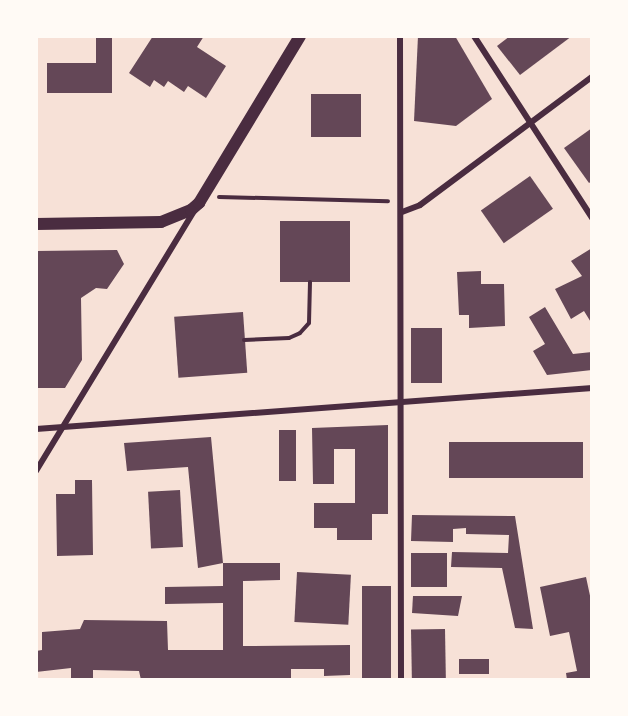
<!DOCTYPE html>
<style>
body{margin:0}
#map{position:relative;width:628px;height:716px;overflow:hidden;background:#f7e1d7;font-family:Spectral,serif}
div>[style]{position:absolute}
[style*='--x']{left:calc(var(--x)*1px);top:calc(var(--y)*1px);width:calc(var(--w)*1px);rotate:calc(var(--a)*1deg)}
.building>*{inset:0;background:#644757;transform-origin:0 0}
.path>*{height:4px;margin:-2px;padding:0 2px;transform-origin:2px;border-radius:2px;background:#4a2c40}
.minor>*{height:6px;margin:-3px;padding:0 3px;transform-origin:3px;border-radius:3px;background:#4a2c40}
.secondary>*{height:12px;margin:-6px;padding:0 6px;transform-origin:6px;border-radius:6px;background:#4a2c40}
span{translate:-50% -50%;white-space:nowrap;text-align:center;line-height:1.15;-webkit-text-stroke:6px #fffaf5;paint-order:stroke}
.frame{position:absolute;inset:0;border:38px solid #fffaf5;pointer-events:none}
</style>
<div id="map">
<div class="building">
<i style="clip-path:polygon(96px 36px,112px 36px,112px 93px,47px 93px,47px 63px,96px 63px)"></i>
<i style="clip-path:polygon(153px 36px,204px 36px,197px 47px,226px 66px,206px 98px,188px 86px,184px 92px,168px 81px,164px 87px,154px 80px,150px 87px,129px 73px)"></i>
<i style="clip-path:polygon(418px 36px,455px 36px,492px 99px,456px 126px,414px 121px)"></i>
<i style="clip-path:polygon(510px 36px,572px 36px,520px 75px,497px 46px)"></i>
<i style="left:361px;top:94px;width:43px;height:50px;rotate:90deg"></i>
<i style="clip-path:polygon(592px 128px,592px 181px,589px 183px,564px 148px)"></i>
<i style="left:530px;top:176px;width:40px;height:60px;rotate:55deg"></i>
<i style="left:280px;top:221px;width:70px;height:61px"></i>
<i style="clip-path:polygon(592px 248px,592px 324px,584px 311px,571px 319px,555px 289px,582px 276px,571px 261px)"></i>
<i style="clip-path:polygon(117px 250px,124px 264px,107px 289px,96px 288px,81px 298px,82px 360px,65px 388px,36px 388px,36px 251px)"></i>
<i style="clip-path:polygon(481px 271px,481px 284px,504px 284px,505px 326px,469px 328px,469px 315px,459px 315px,457px 272px)"></i>
<i style="clip-path:polygon(545px 307px,573px 354px,592px 352px,592px 370px,547px 375px,533px 351px,545px 344px,529px 317px)"></i>
<i style="left:243px;top:312px;width:61px;height:69px;rotate:86deg"></i>
<i style="left:411px;top:328px;width:31px;height:55px"></i>
<i style="clip-path:polygon(388px 425px,388px 514px,372px 514px,372px 540px,337px 540px,337px 528px,314px 528px,314px 503px,355px 503px,355px 449px,334px 449px,334px 484px,313px 484px,312px 428px)"></i>
<i style="left:279px;top:430px;width:17px;height:51px"></i>
<i style="clip-path:polygon(211px 437px,223px 563px,198px 568px,188px 467px,127px 471px,124px 443px)"></i>
<i style="left:449px;top:442px;width:134px;height:36px"></i>
<i style="clip-path:polygon(75px 480px,92px 480px,93px 555px,57px 556px,56px 494px,75px 494px)"></i>
<i style="left:180px;top:490px;width:57px;height:32px;rotate:87deg"></i>
<i style="clip-path:polygon(412px 515px,515px 516px,533px 629px,515px 628px,502px 568px,451px 567px,452px 552px,508px 553px,509px 535px,466px 534px,466px 528px,453px 529px,453px 542px,411px 541px)"></i>
<i style="left:411px;top:553px;width:36px;height:34px"></i>
<i style="clip-path:polygon(223px 563px,280px 563px,280px 580px,243px 581px,243px 646px,350px 645px,350px 675px,324px 676px,324px 669px,291px 669px,291px 679px,141px 680px,139px 671px,93px 670px,93px 680px,71px 680px,71px 668px,36px 672px,36px 651px,42px 650px,42px 632px,80px 629px,84px 620px,167px 621px,168px 650px,223px 650px,223px 603px,165px 604px,165px 587px,223px 586px)"></i>
<i style="left:297px;top:572px;width:54px;height:50px;rotate:3deg"></i>
<i style="clip-path:polygon(586px 577px,592px 605px,592px 680px,567px 680px,566px 673px,577px 671px,569px 632px,550px 636px,540px 587px)"></i>
<i style="left:362px;top:586px;width:29px;height:94px"></i>
<i style="clip-path:polygon(413px 596px,462px 596px,458px 616px,412px 613px)"></i>
<i style="left:445px;top:629px;width:51px;height:34px;rotate:89deg"></i>
<i style="left:459px;top:659px;width:30px;height:15px"></i>
</div>
<div class="path">
<i style="--x:219;--y:197;--w:169;--a:1.4"></i>
<i style="--x:244;--y:340;--w:45;--a:-2.5"></i>
<i style="--x:289;--y:338;--w:12;--a:-24"></i>
<i style="--x:300;--y:333;--w:13;--a:-48"></i>
<i style="--x:309;--y:323;--w:41;--a:-88.6"></i>
</div>
<div class="minor">
<i style="--x:400;--y:36;--w:644;--a:89.91"></i>
<i style="--x:474;--y:36;--w:217;--a:57"></i>
<i style="--x:402;--y:212;--w:19;--a:-21"></i>
<i style="--x:420;--y:205;--w:214;--a:-36.7"></i>
<i style="--x:36;--y:429;--w:558;--a:-4.22"></i>
<i style="--x:36;--y:471;--w:306;--a:-58.7"></i>
</div>
<div class="secondary">
<i style="--x:36;--y:224;--w:125;--a:-0.9"></i>
<i style="--x:161;--y:222;--w:32;--a:-22"></i>
<i style="--x:191;--y:210;--w:11;--a:-41"></i>
<i style="--x:199;--y:203;--w:195;--a:-58.8"></i>
</div>
<div class="frame"></div>
</div>
